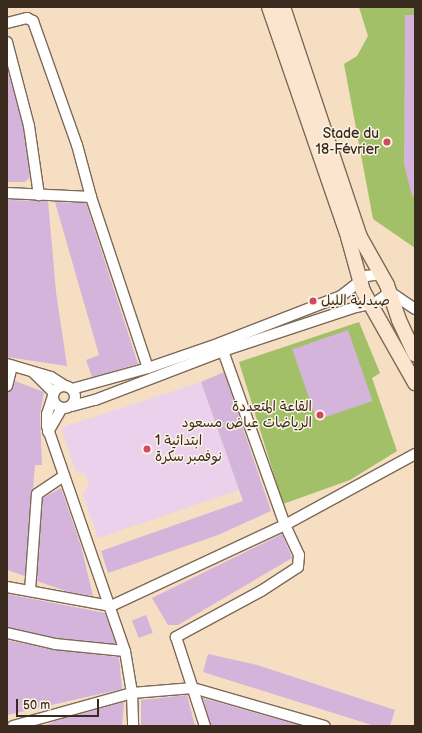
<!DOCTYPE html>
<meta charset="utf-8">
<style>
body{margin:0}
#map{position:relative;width:422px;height:733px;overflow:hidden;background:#f5dec2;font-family:"Balsamiq Sans","Playpen Sans Arabic",sans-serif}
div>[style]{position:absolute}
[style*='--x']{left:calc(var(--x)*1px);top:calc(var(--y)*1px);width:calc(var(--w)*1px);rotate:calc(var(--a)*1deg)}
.built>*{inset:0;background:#ebd1ec}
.green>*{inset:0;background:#a1c068}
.building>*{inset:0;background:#d5b4dc;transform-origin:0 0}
.roads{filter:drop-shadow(1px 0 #7c6957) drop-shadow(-1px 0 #7c6957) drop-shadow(0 1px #7c6957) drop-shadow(0 -1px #7c6957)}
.street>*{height:10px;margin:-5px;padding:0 5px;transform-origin:5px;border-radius:5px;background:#fff}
.street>.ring{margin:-5px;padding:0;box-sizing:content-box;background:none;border:10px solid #fff;border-radius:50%}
.secondary>*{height:14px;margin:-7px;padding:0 7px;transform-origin:7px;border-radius:7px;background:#fce5cf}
.dots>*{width:11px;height:11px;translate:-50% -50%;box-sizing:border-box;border:2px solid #fcf5e5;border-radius:50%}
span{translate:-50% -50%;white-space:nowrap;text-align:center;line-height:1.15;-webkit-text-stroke:3px #fcf5e5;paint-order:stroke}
.poi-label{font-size:14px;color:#3b2a1e}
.right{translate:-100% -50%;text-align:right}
.left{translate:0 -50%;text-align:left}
.frame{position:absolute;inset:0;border:8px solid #3b2a1e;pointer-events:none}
.scale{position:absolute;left:16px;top:699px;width:83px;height:18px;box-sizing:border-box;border:2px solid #3b2a1e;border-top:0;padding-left:5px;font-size:12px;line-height:14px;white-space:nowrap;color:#3b2a1e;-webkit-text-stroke:3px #fcf5e5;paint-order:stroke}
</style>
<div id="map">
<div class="built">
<i style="clip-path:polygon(201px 382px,239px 490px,98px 538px,83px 495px,89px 485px,86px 475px,75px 470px,61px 428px)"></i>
</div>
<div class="green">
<i style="clip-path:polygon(359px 7px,415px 7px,415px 248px,373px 219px,344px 64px,357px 56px,368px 36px)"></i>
<i style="clip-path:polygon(359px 322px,380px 373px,372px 378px,397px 451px,350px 480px,283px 504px,239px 362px)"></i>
</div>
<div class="building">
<i style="clip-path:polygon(405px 15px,415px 15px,415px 195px,412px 196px,404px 164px)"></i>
<i style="clip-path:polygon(7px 68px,23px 127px,30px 177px,25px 182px,7px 182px)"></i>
<i style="clip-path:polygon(7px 200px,48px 201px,56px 292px,67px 366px,7px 357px)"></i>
<i style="clip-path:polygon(55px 202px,86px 203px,138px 364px,92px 377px,86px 360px,99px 355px)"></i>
<i style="left:348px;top:330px;width:75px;height:59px;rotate:71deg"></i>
<i style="clip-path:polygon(224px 372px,271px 511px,218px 535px,108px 573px,101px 551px,243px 501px,201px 382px)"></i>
<i style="clip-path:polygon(15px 381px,44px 392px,40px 414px,42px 465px,35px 465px,33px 489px,31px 494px,25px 576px,7px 570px,7px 392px,12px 390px)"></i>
<i style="clip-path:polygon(61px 488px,81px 546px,93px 596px,69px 592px,37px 581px,43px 498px)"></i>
<i style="clip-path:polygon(282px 534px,292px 558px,178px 625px,168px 625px,152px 598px)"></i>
<i style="clip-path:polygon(7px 594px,105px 613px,116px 644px,56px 638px,7px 627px)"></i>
<i style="left:146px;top:615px;width:19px;height:15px;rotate:69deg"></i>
<i style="clip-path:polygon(7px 640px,54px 650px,119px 657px,122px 689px,7px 715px)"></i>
<i style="clip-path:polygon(208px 654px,257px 665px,395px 710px,390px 726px,375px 726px,203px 672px)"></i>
<i style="clip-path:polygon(187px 695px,195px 726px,141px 726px,141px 700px)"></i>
<i style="clip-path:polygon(203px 698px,302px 726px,211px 726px)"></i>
<i style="clip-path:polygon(124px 702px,122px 726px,44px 726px,55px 721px)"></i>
</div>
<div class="roads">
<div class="street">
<i style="--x:7;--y:23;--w:21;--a:-14"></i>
<i style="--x:27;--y:18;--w:7;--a:27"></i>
<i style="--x:33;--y:21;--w:132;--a:70.5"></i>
<i style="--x:77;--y:145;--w:54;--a:74.9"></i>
<i style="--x:91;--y:197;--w:180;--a:71.6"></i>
<i style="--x:7;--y:42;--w:87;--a:75.3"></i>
<i style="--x:29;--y:126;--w:70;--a:81.8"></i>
<i style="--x:7;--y:193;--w:84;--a:2.7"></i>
<i style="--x:223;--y:351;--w:185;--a:70.4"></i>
<i style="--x:285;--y:525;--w:148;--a:-28.6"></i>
<i style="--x:7;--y:364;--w:46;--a:16.5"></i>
<i style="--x:51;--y:377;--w:17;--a:33"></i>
<i style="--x:34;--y:373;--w:28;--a:45"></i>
<i style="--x:7;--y:386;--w:21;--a:-76"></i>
<i class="ring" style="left:53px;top:386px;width:12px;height:12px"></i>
<i style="--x:72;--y:389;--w:79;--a:-15.4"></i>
<i style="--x:148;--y:368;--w:76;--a:-19.1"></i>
<i style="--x:220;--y:343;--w:130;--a:-21.2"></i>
<i style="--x:341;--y:296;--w:33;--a:-38"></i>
<i style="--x:367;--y:276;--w:14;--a:-8"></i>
<i style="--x:53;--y:396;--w:19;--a:108"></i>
<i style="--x:47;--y:414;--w:12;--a:90"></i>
<i style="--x:47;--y:426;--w:238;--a:70.9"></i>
<i style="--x:125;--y:651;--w:43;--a:80.5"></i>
<i style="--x:132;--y:693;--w:33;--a:88"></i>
<i style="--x:72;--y:406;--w:24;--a:-15"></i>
<i style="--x:95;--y:400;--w:137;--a:-20.9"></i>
<i style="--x:223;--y:351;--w:140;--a:-18.3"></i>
<i style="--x:356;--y:307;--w:19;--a:-12"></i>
<i style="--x:375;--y:303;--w:19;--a:-36"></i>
<i style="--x:390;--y:292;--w:30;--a:34"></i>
<i style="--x:48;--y:432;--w:28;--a:-60"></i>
<i style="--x:7;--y:587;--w:106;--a:10.4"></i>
<i style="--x:111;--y:606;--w:192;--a:-25"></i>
<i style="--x:285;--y:525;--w:33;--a:65"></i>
<i style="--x:299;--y:555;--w:12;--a:95"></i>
<i style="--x:298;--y:567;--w:44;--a:147"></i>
<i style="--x:261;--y:591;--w:97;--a:151.6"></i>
<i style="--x:176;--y:637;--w:94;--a:72"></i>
<i style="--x:30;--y:591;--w:97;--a:-85.9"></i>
<i style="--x:37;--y:494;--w:32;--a:-34"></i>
<i style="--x:7;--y:633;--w:49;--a:12.9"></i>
<i style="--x:55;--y:644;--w:70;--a:5.7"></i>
<i style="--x:13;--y:726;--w:123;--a:-15.5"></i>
<i style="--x:132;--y:693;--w:61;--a:-4.7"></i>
<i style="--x:193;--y:688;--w:137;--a:16.1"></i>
</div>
<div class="secondary">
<i style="--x:269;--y:7;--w:243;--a:71"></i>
<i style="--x:348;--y:237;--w:56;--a:74.5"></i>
<i style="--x:363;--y:291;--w:106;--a:60.5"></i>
<i style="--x:283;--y:7;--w:243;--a:71.5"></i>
<i style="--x:360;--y:237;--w:55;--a:60.6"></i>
<i style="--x:387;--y:285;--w:37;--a:71"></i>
<i style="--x:399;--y:320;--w:38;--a:65"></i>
</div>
</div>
<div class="dots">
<i style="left:387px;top:142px;background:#d1495b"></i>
<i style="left:313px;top:301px;background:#d1495b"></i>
<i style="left:320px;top:415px;background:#d1495b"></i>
<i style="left:147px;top:449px;background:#d1495b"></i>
</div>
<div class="poi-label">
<span class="right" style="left:379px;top:142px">Stade du<br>18-Février</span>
<span class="left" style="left:321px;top:301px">صيدلية الليل</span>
<span class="right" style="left:312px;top:415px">القاعة المتعددة<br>الرياضات عياض مسعود</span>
<span class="left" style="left:155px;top:449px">ابتدائية 1<br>نوفمبر سكرة</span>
</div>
<div class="frame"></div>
<div class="scale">50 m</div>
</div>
